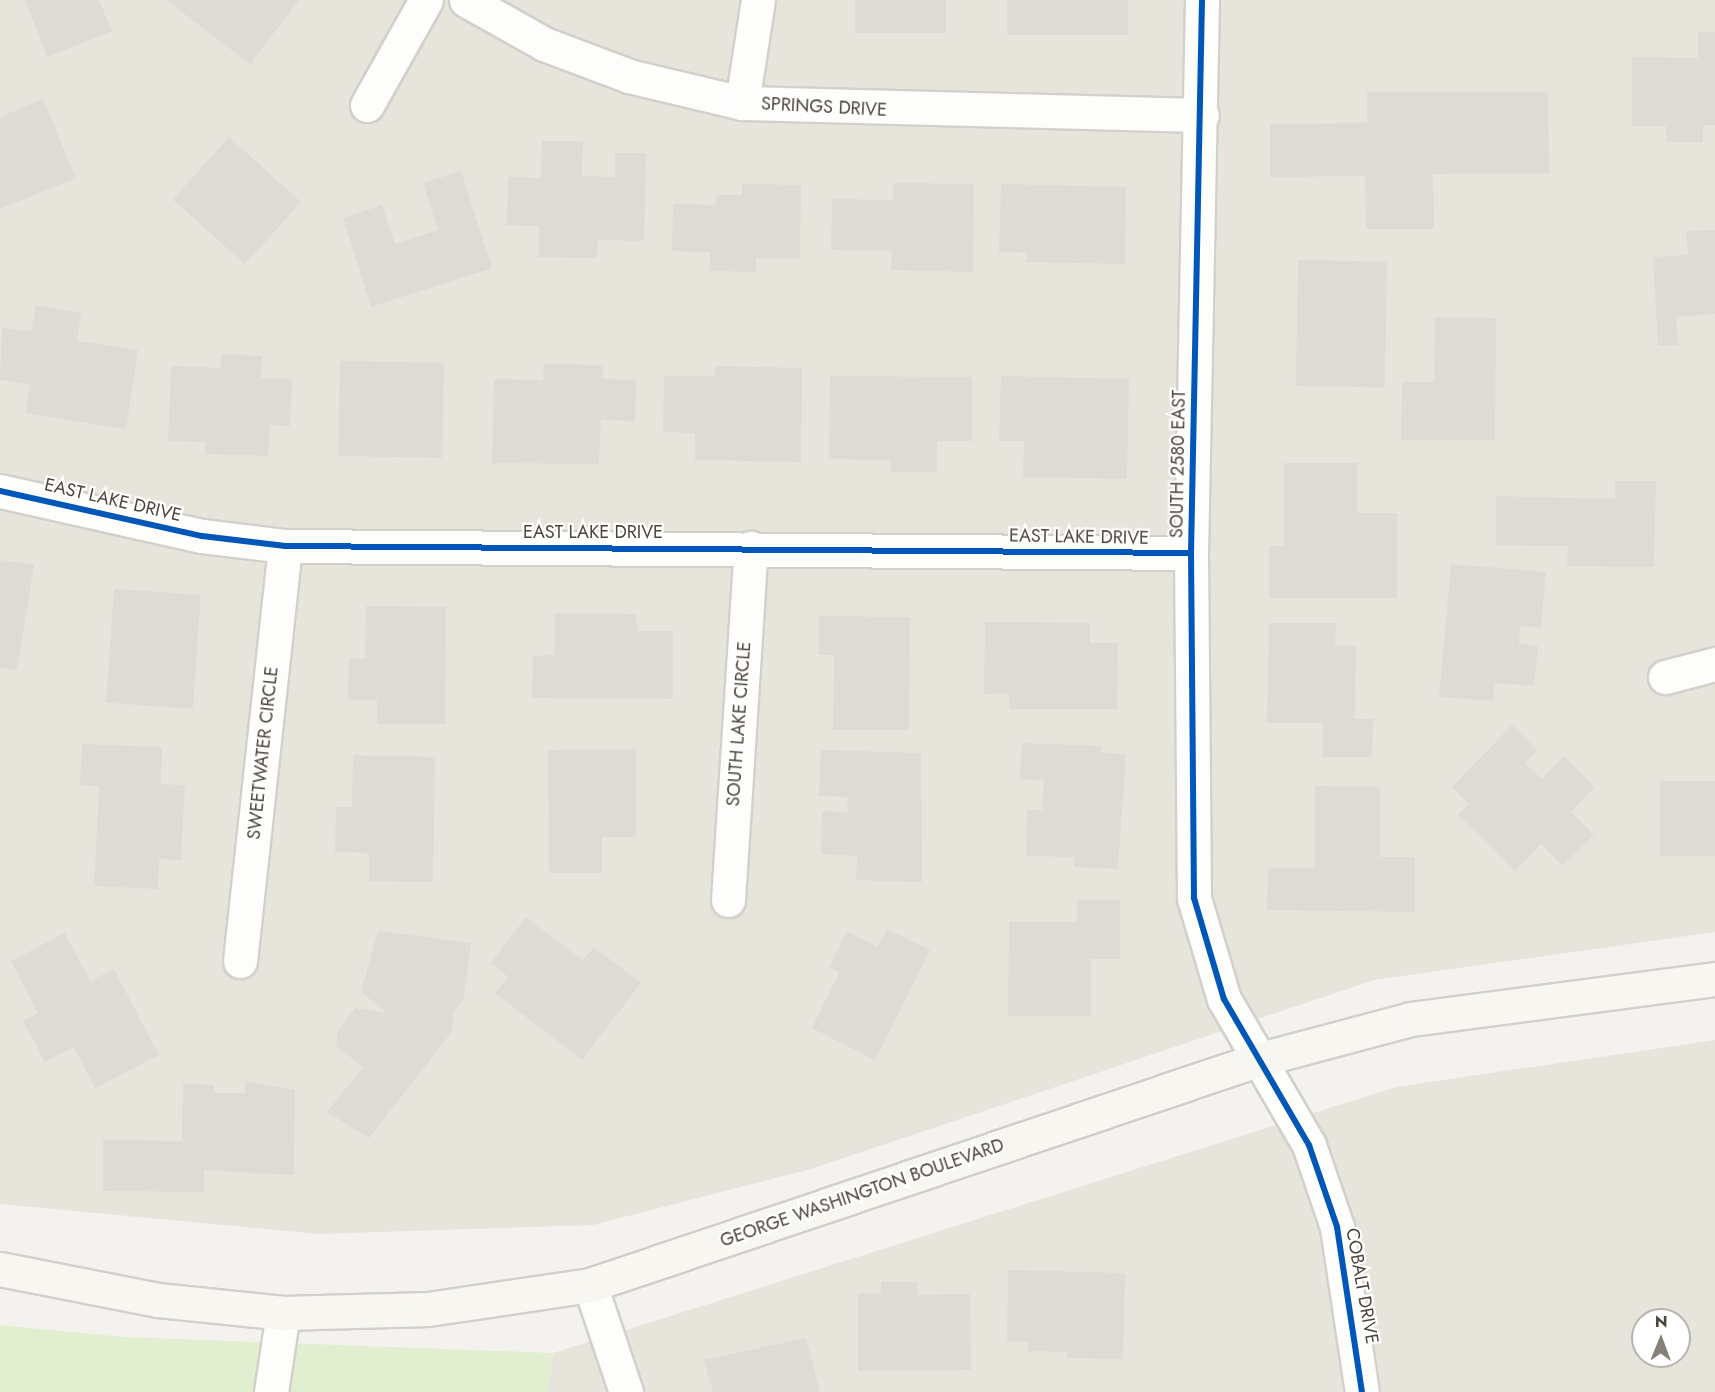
<!DOCTYPE html>
<style>
body{margin:0}
#map{position:relative;width:1715px;height:1392px;overflow:hidden;background:#f4f2ee;font-family:Jost,sans-serif}
div>[style]{position:absolute}
[style*='--x']{left:calc(var(--x)*1px);top:calc(var(--y)*1px);width:calc(var(--w)*1px);rotate:calc(var(--a)*1deg)}
.residential>*{inset:0;background:#e7e4dc}
.green>*{inset:0;background:#e1eecf}
.building>*{inset:0;background:#dedbd6;transform-origin:0 0}
.roads{filter:drop-shadow(2px 0 #d2d0cb) drop-shadow(-2px 0 #d2d0cb) drop-shadow(0 2px #d2d0cb) drop-shadow(0 -2px #d2d0cb)}
.minor>*{height:33px;margin:-16.5px;padding:0 16.5px;transform-origin:16.5px;border-radius:16.5px;background:#fdfdfc}
.secondary>*{height:33px;margin:-16.5px;padding:0 16.5px;transform-origin:16.5px;border-radius:16.5px;background:#f7f6f1}
.cycleway>*{height:6px;margin:-3px;padding:0 3px;transform-origin:3px;border-radius:3px;background:#0057b8}
span{translate:-50% -50%;white-space:nowrap;text-align:center;line-height:1.15;-webkit-text-stroke:4.5px #fff;paint-order:stroke}
.street-label{font-size:18px;color:#4b4439}
.north{position:absolute;left:1631px;top:1308px;width:60px;height:60px;box-sizing:border-box;background:#fff;border:2px solid #b7b4b0;border-radius:50%;rotate:1deg;font-size:16px;font-weight:700;line-height:24px;text-align:center;color:#4b4439}
.north::after{content:'';display:block;margin:auto;width:21px;height:27px;background:#868178;clip-path:polygon(50% 0,100% 100%,50% 72%,0 100%)}
</style>
<div id="map">
<div class="residential">
<i style="clip-path:polygon(0 0,1715px 0,1715px 932px,1374px 980px,811px 1169px,593px 1225px,319px 1234px,0 1204px)"></i>
<i style="clip-path:polygon(evenodd,1715px 1040px,1715px 1392px,547px 1392px,553px 1353px,1396px 1087px,1715px 1040px,1643px 1320px,1679px 1320px,1679px 1356px,1643px 1356px,1643px 1320px)"></i>
</div>
<div class="green">
<i style="clip-path:polygon(0 1325px,123px 1337px,553px 1353px,547px 1392px,0 1392px)"></i>
</div>
<div class="building">
<i style="clip-path:polygon(25px 0,99px 0,112px 31px,47px 57px)"></i>
<i style="clip-path:polygon(166px 0,299px 0,250px 64px)"></i>
<i style="left:855px;top:0;width:91px;height:33px"></i>
<i style="left:1007px;top:0;width:121px;height:35px"></i>
<i style="clip-path:polygon(1698px 32px,1715px 32px,1715px 125px,1703px 125px,1703px 142px,1666px 142px,1666px 126px,1632px 126px,1632px 57px,1698px 58px)"></i>
<i style="clip-path:polygon(1367px 92px,1548px 92px,1549px 173px,1433px 174px,1434px 229px,1366px 229px,1365px 176px,1270px 177px,1270px 124px,1367px 123px)"></i>
<i style="clip-path:polygon(43px 99px,76px 178px,0 209px,0 117px)"></i>
<i style="left:229px;top:137px;width:97px;height:84px;rotate:42deg"></i>
<i style="clip-path:polygon(542px 141px,583px 141px,582px 176px,615px 177px,615px 153px,646px 153px,644px 241px,598px 240px,597px 258px,539px 257px,539px 226px,507px 225px,508px 177px,541px 178px)"></i>
<i style="clip-path:polygon(461px 171px,492px 268px,371px 307px,343px 218px,382px 205px,395px 244px,438px 230px,423px 183px)"></i>
<i style="clip-path:polygon(893px 183px,974px 184px,973px 272px,891px 270px,892px 251px,831px 250px,832px 199px,893px 200px)"></i>
<i style="clip-path:polygon(742px 184px,801px 185px,800px 259px,756px 258px,756px 272px,710px 271px,710px 252px,672px 251px,673px 204px,716px 205px,716px 195px,742px 195px)"></i>
<i style="clip-path:polygon(1001px 184px,1126px 187px,1125px 264px,1026px 262px,1027px 253px,999px 252px)"></i>
<i style="clip-path:polygon(1715px 230px,1715px 314px,1676px 317px,1678px 345px,1658px 346px,1653px 257px,1688px 255px,1686px 231px)"></i>
<i style="left:1298px;top:260px;width:89px;height:126px;rotate:1deg"></i>
<i style="clip-path:polygon(36px 305px,81px 313px,77px 341px,138px 350px,126px 429px,26px 413px,30px 385px,0 380px,2px 327px,31px 332px)"></i>
<i style="clip-path:polygon(1435px 317px,1496px 318px,1495px 440px,1401px 440px,1402px 382px,1434px 382px)"></i>
<i style="clip-path:polygon(221px 354px,262px 356px,261px 378px,292px 379px,290px 426px,270px 425px,268px 456px,206px 454px,206px 442px,168px 441px,171px 366px,221px 368px)"></i>
<i style="left:340px;top:361px;width:104px;height:95px;rotate:1deg"></i>
<i style="clip-path:polygon(544px 364px,603px 365px,603px 379px,636px 380px,635px 421px,601px 420px,599px 464px,492px 463px,494px 379px,543px 380px)"></i>
<i style="clip-path:polygon(715px 366px,802px 368px,801px 462px,695px 460px,695px 433px,663px 432px,664px 376px,715px 376px)"></i>
<i style="clip-path:polygon(830px 376px,972px 377px,972px 441px,937px 441px,937px 472px,891px 472px,891px 460px,829px 459px)"></i>
<i style="clip-path:polygon(1001px 376px,1129px 379px,1127px 479px,1023px 477px,1024px 441px,999px 441px)"></i>
<i style="clip-path:polygon(1284px 463px,1357px 463px,1357px 513px,1397px 513px,1397px 598px,1269px 598px,1269px 546px,1284px 546px)"></i>
<i style="clip-path:polygon(1615px 481px,1656px 481px,1654px 567px,1567px 566px,1568px 546px,1496px 545px,1496px 496px,1615px 499px)"></i>
<i style="clip-path:polygon(0 560px,34px 565px,17px 670px,0 667px)"></i>
<i style="clip-path:polygon(1451px 564px,1546px 572px,1541px 628px,1520px 626px,1519px 644px,1538px 646px,1534px 686px,1495px 683px,1493px 701px,1439px 697px)"></i>
<i style="left:114px;top:589px;width:87px;height:114px;rotate:4deg"></i>
<i style="clip-path:polygon(366px 606px,446px 607px,445px 724px,377px 724px,377px 700px,348px 700px,349px 658px,365px 659px)"></i>
<i style="clip-path:polygon(555px 613px,636px 614px,637px 631px,673px 631px,673px 699px,532px 698px,533px 656px,555px 655px)"></i>
<i style="clip-path:polygon(819px 616px,910px 617px,909px 730px,833px 730px,834px 655px,819px 655px)"></i>
<i style="clip-path:polygon(985px 622px,1090px 623px,1090px 643px,1118px 643px,1117px 709px,1009px 709px,1009px 693px,984px 694px)"></i>
<i style="clip-path:polygon(1269px 623px,1336px 623px,1335px 645px,1356px 646px,1355px 719px,1373px 719px,1372px 757px,1323px 757px,1323px 723px,1267px 723px)"></i>
<i style="clip-path:polygon(1512px 725px,1537px 750px,1525px 763px,1542px 779px,1564px 756px,1595px 787px,1571px 812px,1594px 835px,1563px 866px,1541px 844px,1515px 871px,1458px 815px,1469px 804px,1452px 787px)"></i>
<i style="clip-path:polygon(1022px 743px,1102px 746px,1102px 753px,1126px 754px,1118px 869px,1074px 867px,1075px 857px,1026px 856px,1027px 810px,1042px 810px,1044px 780px,1020px 779px)"></i>
<i style="clip-path:polygon(82px 744px,162px 747px,161px 784px,185px 785px,181px 860px,159px 859px,158px 889px,94px 886px,99px 786px,80px 785px)"></i>
<i style="clip-path:polygon(636px 749px,636px 837px,602px 837px,602px 873px,549px 873px,548px 750px)"></i>
<i style="clip-path:polygon(821px 750px,921px 753px,922px 882px,856px 880px,857px 856px,821px 854px,822px 811px,847px 812px,848px 797px,819px 796px)"></i>
<i style="clip-path:polygon(353px 755px,435px 757px,433px 882px,369px 881px,369px 853px,335px 852px,336px 807px,352px 807px)"></i>
<i style="left:1715px;top:781px;width:75px;height:55px;rotate:90deg"></i>
<i style="clip-path:polygon(1315px 786px,1380px 787px,1380px 857px,1415px 857px,1415px 912px,1267px 910px,1268px 868px,1315px 868px)"></i>
<i style="clip-path:polygon(1077px 900px,1120px 900px,1120px 959px,1091px 959px,1091px 1016px,1008px 1016px,1009px 922px,1077px 922px)"></i>
<i style="clip-path:polygon(526px 917px,583px 960px,594px 947px,641px 983px,582px 1060px,495px 993px,508px 977px,491px 963px)"></i>
<i style="clip-path:polygon(887px 929px,930px 950px,875px 1060px,812px 1028px,839px 973px,829px 968px,847px 931px,878px 947px)"></i>
<i style="clip-path:polygon(378px 931px,471px 943px,464px 999px,454px 1011px,451px 1033px,369px 1138px,327px 1112px,363px 1067px,336px 1046px,338px 1030px,355px 1008px,387px 1013px,361px 992px)"></i>
<i style="clip-path:polygon(65px 933px,90px 981px,114px 969px,159px 1055px,95px 1088px,74px 1047px,45px 1062px,23px 1021px,38px 1013px,11px 961px)"></i>
<i style="clip-path:polygon(245px 1081px,295px 1090px,294px 1175px,204px 1170px,204px 1192px,103px 1191px,103px 1140px,182px 1141px,183px 1084px,214px 1085px,214px 1093px,245px 1093px)"></i>
<i style="clip-path:polygon(1008px 1270px,1125px 1273px,1123px 1359px,1067px 1358px,1067px 1352px,1028px 1351px,1029px 1342px,1007px 1341px)"></i>
<i style="clip-path:polygon(881px 1282px,918px 1282px,918px 1295px,970px 1294px,971px 1370px,858px 1371px,858px 1294px,881px 1293px)"></i>
<i style="clip-path:polygon(806px 1338px,820px 1392px,713px 1392px,704px 1360px)"></i>
</div>
<div class="roads">
<div class="minor">
<i style="--x:466;--y:0;--w:90;--a:29.4"></i>
<i style="--x:544;--y:44;--w:91;--a:20.6"></i>
<i style="--x:629;--y:76;--w:116;--a:13.4"></i>
<i style="--x:742;--y:103;--w:460;--a:1.5"></i>
<i style="--x:1202;--y:0;--w:553;--a:91.14"></i>
<i style="--x:1191;--y:553;--w:345;--a:89.5"></i>
<i style="--x:1194;--y:898;--w:105;--a:73.5"></i>
<i style="--x:1224;--y:999;--w:169;--a:59.8"></i>
<i style="--x:1309;--y:1145;--w:87;--a:71.1"></i>
<i style="--x:1337;--y:1227;--w:167;--a:81.4"></i>
<i style="--x:742;--y:103;--w:104;--a:-81.2"></i>
<i style="--x:367;--y:105;--w:120;--a:-60.7"></i>
<i style="--x:0;--y:491;--w:207;--a:12.6"></i>
<i style="--x:202;--y:536;--w:84;--a:6.9"></i>
<i style="--x:285;--y:546;--w:906;--a:0.44"></i>
<i style="--x:1665;--y:677;--w:52;--a:-14.6"></i>
<i style="--x:728;--y:900;--w:353;--a:-86.3"></i>
<i style="--x:240;--y:961;--w:417;--a:-83.8"></i>
<i style="--x:590;--y:1285;--w:113;--a:71.4"></i>
<i style="--x:271;--y:1392;--w:80;--a:-81.4"></i>
</div>
<div class="secondary">
<i style="--x:0;--y:1269;--w:161;--a:11.1"></i>
<i style="--x:158;--y:1300;--w:126;--a:5.9"></i>
<i style="--x:283;--y:1313;--w:145;--a:-1.6"></i>
<i style="--x:428;--y:1309;--w:164;--a:-8.4"></i>
<i style="--x:590;--y:1285;--w:704;--a:-18.64"></i>
<i style="--x:1257;--y:1060;--w:159;--a:-14.9"></i>
<i style="--x:1411;--y:1019;--w:307;--a:-7.5"></i>
</div>
</div>
<div class="cycleway">
<i style="--x:1202;--y:0;--w:553;--a:91.14"></i>
<i style="--x:1191;--y:553;--w:345;--a:89.5"></i>
<i style="--x:1194;--y:898;--w:105;--a:73.5"></i>
<i style="--x:1224;--y:999;--w:169;--a:59.8"></i>
<i style="--x:1309;--y:1145;--w:87;--a:71.1"></i>
<i style="--x:1337;--y:1227;--w:167;--a:81.4"></i>
<i style="--x:0;--y:491;--w:207;--a:12.6"></i>
<i style="--x:202;--y:536;--w:84;--a:6.9"></i>
<i style="--x:285;--y:546;--w:906;--a:0.44"></i>
</div>
<div class="street-label">
<span style="left:824px;top:107px;rotate:3deg">SPRINGS DRIVE</span>
<span style="left:1178px;top:464px;rotate:-89deg">SOUTH 2580 EAST</span>
<span style="left:113px;top:500px;rotate:13deg">EAST LAKE DRIVE</span>
<span style="left:593px;top:532px">EAST LAKE DRIVE</span>
<span style="left:1079px;top:537px;rotate:1deg">EAST LAKE DRIVE</span>
<span style="left:739px;top:724px;rotate:-86deg">SOUTH LAKE CIRCLE</span>
<span style="left:263px;top:753px;rotate:-84deg">SWEETWATER CIRCLE</span>
<span style="left:862px;top:1193px;rotate:-19deg">GEORGE WASHINGTON BOULEVARD</span>
<span style="left:1362px;top:1286px;rotate:80deg">COBALT DRIVE</span>
</div>
<div class="north">N</div>
</div>
